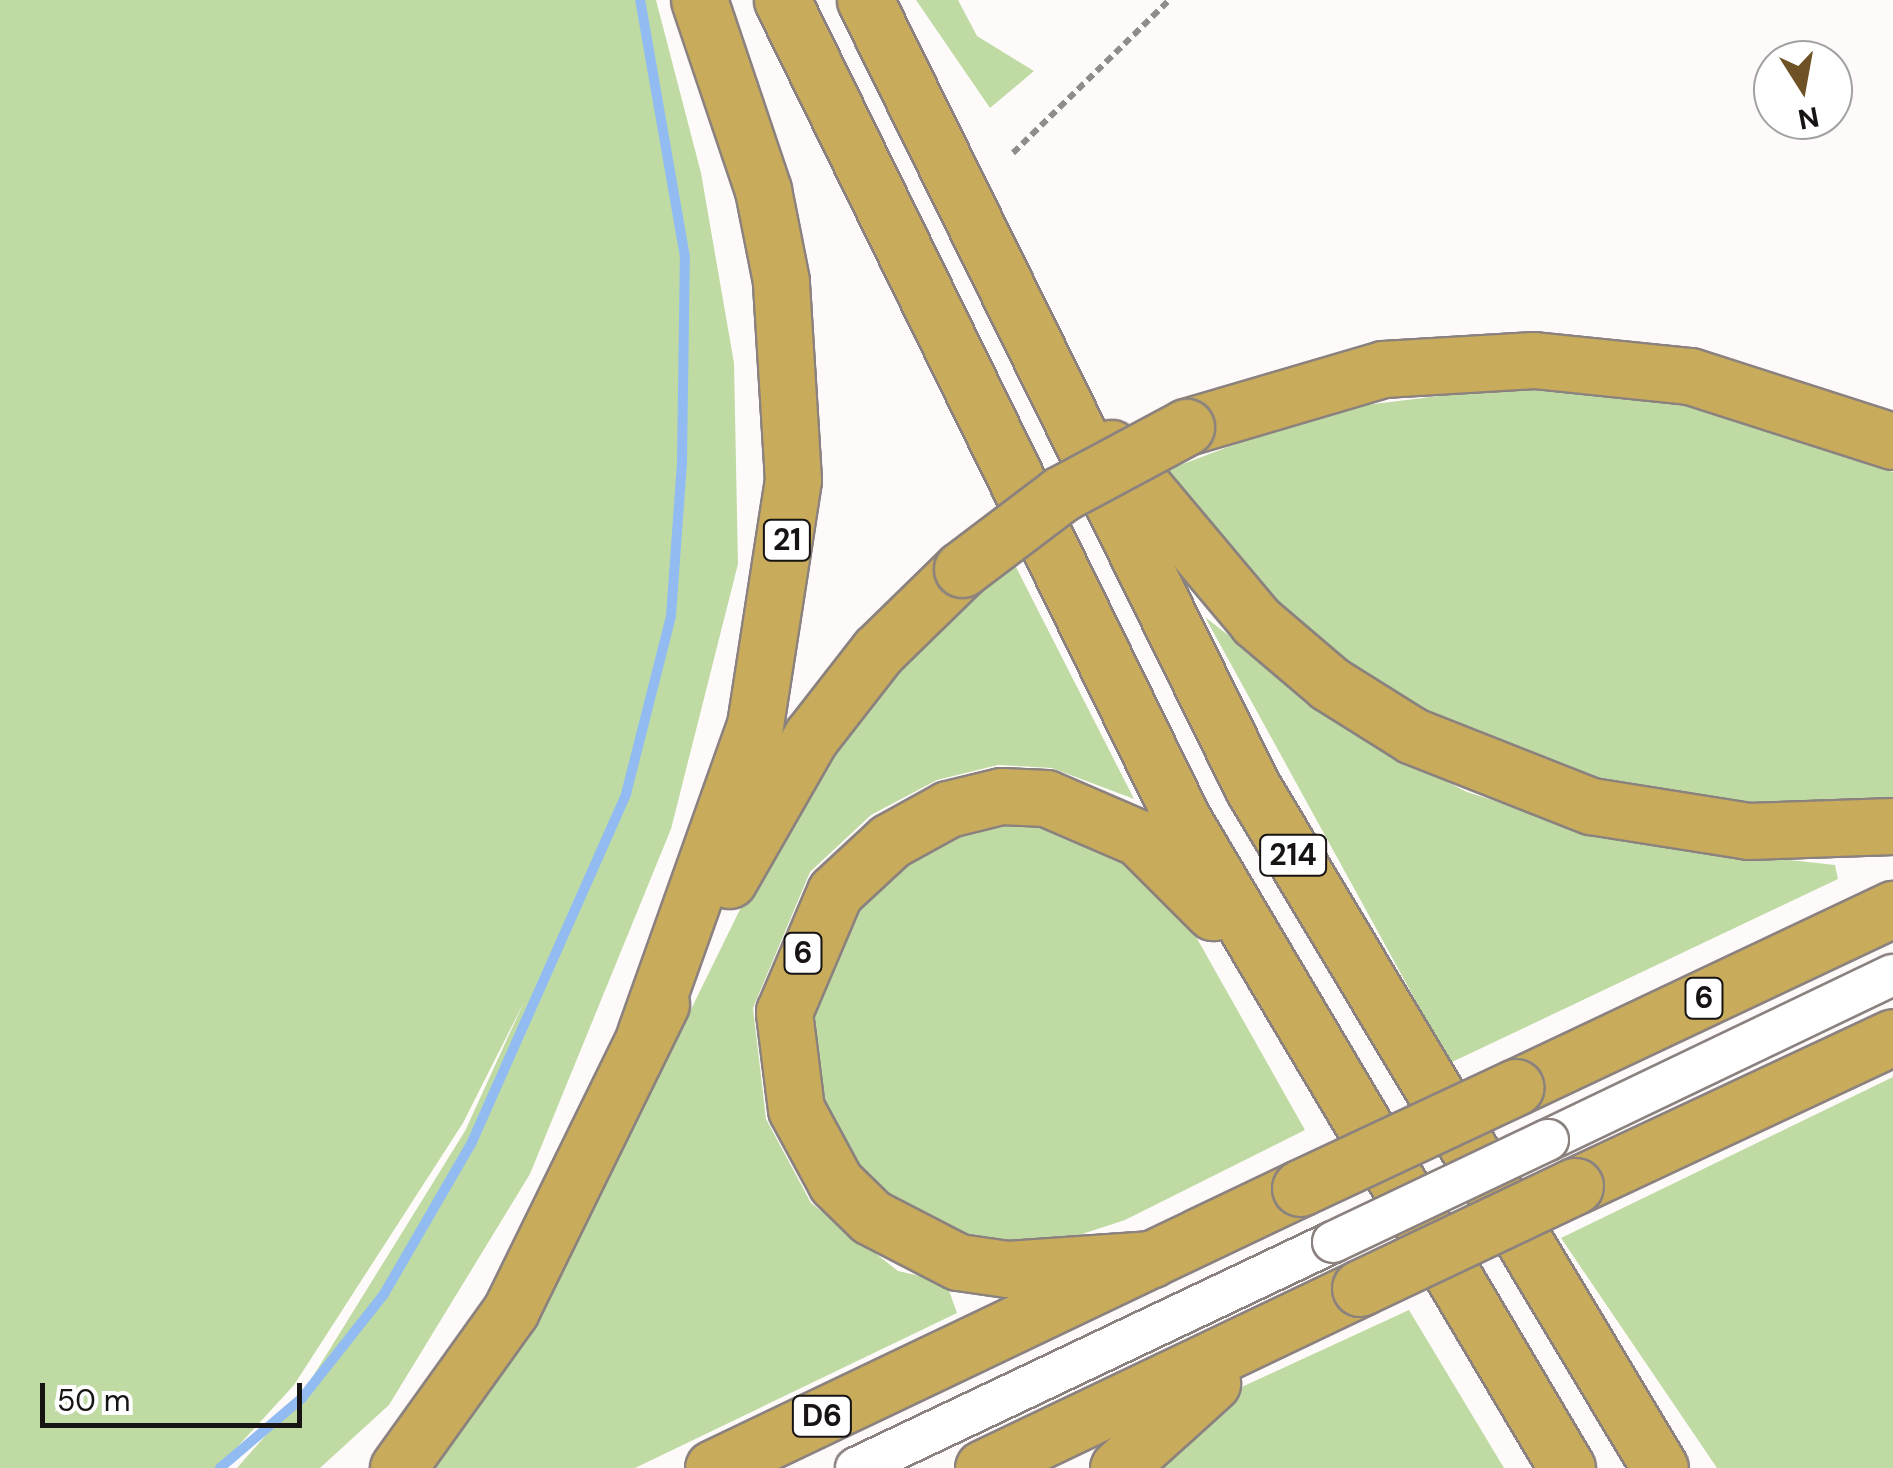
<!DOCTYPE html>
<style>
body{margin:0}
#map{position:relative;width:1893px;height:1468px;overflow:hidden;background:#fefaf9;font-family:"DM Sans",sans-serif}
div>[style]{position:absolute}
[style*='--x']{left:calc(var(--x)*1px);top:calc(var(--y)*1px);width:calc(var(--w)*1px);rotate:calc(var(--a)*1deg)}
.green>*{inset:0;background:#bfdba3}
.stream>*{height:10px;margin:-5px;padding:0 5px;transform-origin:5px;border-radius:5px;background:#92bcf1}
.path>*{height:6px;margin-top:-3px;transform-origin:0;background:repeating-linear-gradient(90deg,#8f8c8b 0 8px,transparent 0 13px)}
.roads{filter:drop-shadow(2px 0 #8b827f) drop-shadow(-2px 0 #8b827f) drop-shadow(0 2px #8b827f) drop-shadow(0 -2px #8b827f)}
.minor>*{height:40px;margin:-20px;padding:0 20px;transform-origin:20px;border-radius:20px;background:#fff}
.highway>*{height:55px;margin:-27.5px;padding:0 27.5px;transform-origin:27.5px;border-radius:27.5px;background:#c8ab5b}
.bridges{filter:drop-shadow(2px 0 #8b827f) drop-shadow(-2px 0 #8b827f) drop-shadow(0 2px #8b827f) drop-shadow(0 -2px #8b827f)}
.minor-bridge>*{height:40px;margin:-20px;padding:0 20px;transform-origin:20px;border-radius:20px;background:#fff}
.highway-bridge>*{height:55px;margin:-27.5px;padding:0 27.5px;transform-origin:27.5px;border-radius:27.5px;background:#c8ab5b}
span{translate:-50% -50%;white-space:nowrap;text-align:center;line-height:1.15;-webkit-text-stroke:10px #fff;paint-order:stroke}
.shield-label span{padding:2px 8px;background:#fff;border:2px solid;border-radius:8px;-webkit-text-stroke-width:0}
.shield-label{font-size:30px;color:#171413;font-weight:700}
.north{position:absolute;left:1753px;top:40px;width:100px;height:100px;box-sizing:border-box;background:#fff;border:2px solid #a2a1a1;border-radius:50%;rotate:169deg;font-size:28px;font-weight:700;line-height:40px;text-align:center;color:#171413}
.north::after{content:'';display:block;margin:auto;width:35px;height:45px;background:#6e5125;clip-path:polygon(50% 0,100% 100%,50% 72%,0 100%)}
.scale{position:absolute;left:40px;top:1383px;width:262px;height:45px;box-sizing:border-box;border:5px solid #171413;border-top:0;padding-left:12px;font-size:30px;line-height:35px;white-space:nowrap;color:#171413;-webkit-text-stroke:8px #fff;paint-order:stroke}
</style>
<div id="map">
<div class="green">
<i style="clip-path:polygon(0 0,656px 0,701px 173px,734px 363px,738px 564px,671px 829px,530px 1174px,389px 1405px,320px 1468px,237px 1468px,302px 1394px,465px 1131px,524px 1002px,463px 1123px,294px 1385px,218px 1468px,0 1468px)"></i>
<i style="clip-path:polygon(916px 0,958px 0,977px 36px,1034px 71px,990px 108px)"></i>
<i style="clip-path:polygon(1520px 386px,1716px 408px,1893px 472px,1893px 806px,1777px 812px,1606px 789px,1373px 693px,1141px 480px,1325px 410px)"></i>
<i style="clip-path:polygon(1014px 563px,1134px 799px,1052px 768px,998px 765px,937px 780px,871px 815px,810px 872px,753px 1008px,766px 1119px,811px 1203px,898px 1271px,946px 1282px,957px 1313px,635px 1468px,428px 1468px,564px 1268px,807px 773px,938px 622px)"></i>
<i style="clip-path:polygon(1205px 617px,1354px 734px,1467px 792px,1625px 842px,1835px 865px,1838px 879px,1450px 1063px)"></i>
<i style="clip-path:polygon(1044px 812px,1164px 880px,1305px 1130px,1125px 1220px,1067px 1239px,972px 1241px,879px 1207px,797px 1058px,825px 933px,954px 822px)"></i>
<i style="clip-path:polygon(1893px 1077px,1893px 1468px,1717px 1468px,1561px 1238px)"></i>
<i style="clip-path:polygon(1409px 1310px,1504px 1468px,1143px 1468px,1233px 1391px)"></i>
</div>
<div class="stream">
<i style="--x:220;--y:1468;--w:108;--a:-40.5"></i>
<i style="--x:302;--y:1398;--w:132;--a:-51.7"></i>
<i style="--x:384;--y:1294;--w:176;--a:-59.9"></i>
<i style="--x:472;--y:1142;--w:381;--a:-66.1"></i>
<i style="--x:626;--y:794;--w:184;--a:-75.8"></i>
<i style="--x:671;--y:616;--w:155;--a:-85.9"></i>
<i style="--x:682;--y:461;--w:204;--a:-89.2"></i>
<i style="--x:685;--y:257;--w:261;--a:-99.9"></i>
</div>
<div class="path">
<i style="--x:1013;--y:153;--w:219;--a:-44.4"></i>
</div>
<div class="roads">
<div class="minor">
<i style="--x:1548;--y:1140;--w:382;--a:-25.6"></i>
<i style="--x:856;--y:1468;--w:528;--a:-25.35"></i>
</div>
<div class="highway">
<i style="--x:782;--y:0;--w:913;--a:63.94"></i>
<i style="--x:1183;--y:820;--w:753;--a:59.35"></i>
<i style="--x:865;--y:0;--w:878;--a:63.79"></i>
<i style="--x:1253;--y:788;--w:792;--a:59.1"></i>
<i style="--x:1186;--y:427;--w:205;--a:-16.4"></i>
<i style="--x:1383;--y:369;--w:151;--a:-3.4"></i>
<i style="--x:1534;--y:360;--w:157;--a:5.9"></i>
<i style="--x:1690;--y:376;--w:213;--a:17.8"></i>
<i style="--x:1111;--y:448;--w:226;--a:50"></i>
<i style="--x:1256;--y:621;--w:97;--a:40.4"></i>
<i style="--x:1330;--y:684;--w:98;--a:32.1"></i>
<i style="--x:1413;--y:736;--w:191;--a:21.5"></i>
<i style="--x:1591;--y:806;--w:159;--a:9"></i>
<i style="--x:1748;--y:831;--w:145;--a:-2"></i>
<i style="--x:729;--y:880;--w:165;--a:-60.2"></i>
<i style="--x:811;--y:737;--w:109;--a:-52.1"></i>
<i style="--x:878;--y:651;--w:117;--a:-44.3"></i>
<i style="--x:645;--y:1034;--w:328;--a:-70.4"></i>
<i style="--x:755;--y:725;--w:248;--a:-81.2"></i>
<i style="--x:793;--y:480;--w:199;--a:-93.5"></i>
<i style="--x:781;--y:281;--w:93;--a:-101.2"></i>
<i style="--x:763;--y:190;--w:200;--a:-108.6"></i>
<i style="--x:1516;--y:1087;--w:417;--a:-25.3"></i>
<i style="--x:1575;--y:1186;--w:351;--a:-25.1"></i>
<i style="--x:1152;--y:1259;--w:145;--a:176.1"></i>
<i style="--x:1007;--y:1269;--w:49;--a:-171.9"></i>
<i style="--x:958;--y:1262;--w:98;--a:-152.7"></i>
<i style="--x:871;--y:1217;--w:49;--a:-135.8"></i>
<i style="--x:836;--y:1183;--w:84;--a:-118.4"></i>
<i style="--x:796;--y:1109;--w:98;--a:-97.1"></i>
<i style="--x:784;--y:1012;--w:130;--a:-67"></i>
<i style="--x:835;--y:892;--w:75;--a:-42.8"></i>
<i style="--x:890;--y:841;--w:66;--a:-28.9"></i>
<i style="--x:948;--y:809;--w:55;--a:-13.8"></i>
<i style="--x:1001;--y:796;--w:45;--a:2.5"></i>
<i style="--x:1046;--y:798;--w:101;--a:23.3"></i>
<i style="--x:1139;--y:838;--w:105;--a:45"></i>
<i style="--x:398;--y:1468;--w:194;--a:-54.4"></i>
<i style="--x:511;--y:1310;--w:341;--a:-63.9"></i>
<i style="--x:713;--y:1468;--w:650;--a:-25.5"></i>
<i style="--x:983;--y:1468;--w:418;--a:-25.5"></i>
<i style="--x:1118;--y:1468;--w:127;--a:-42.1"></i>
</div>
</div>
<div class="bridges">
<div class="minor-bridge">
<i style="--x:1333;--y:1242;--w:238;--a:-25.4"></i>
</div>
<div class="highway-bridge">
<i style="--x:962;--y:569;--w:124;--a:-37.1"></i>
<i style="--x:1061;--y:494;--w:142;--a:-28.2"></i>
<i style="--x:1300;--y:1188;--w:238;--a:-25.1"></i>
<i style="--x:1360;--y:1288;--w:238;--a:-25.4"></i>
</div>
</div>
<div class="shield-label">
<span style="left:787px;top:540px">21</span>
<span style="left:1293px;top:855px">214</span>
<span style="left:803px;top:953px">6</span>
<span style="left:1704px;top:998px">6</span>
<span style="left:822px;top:1416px">D6</span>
</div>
<div class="north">N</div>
<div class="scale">50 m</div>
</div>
